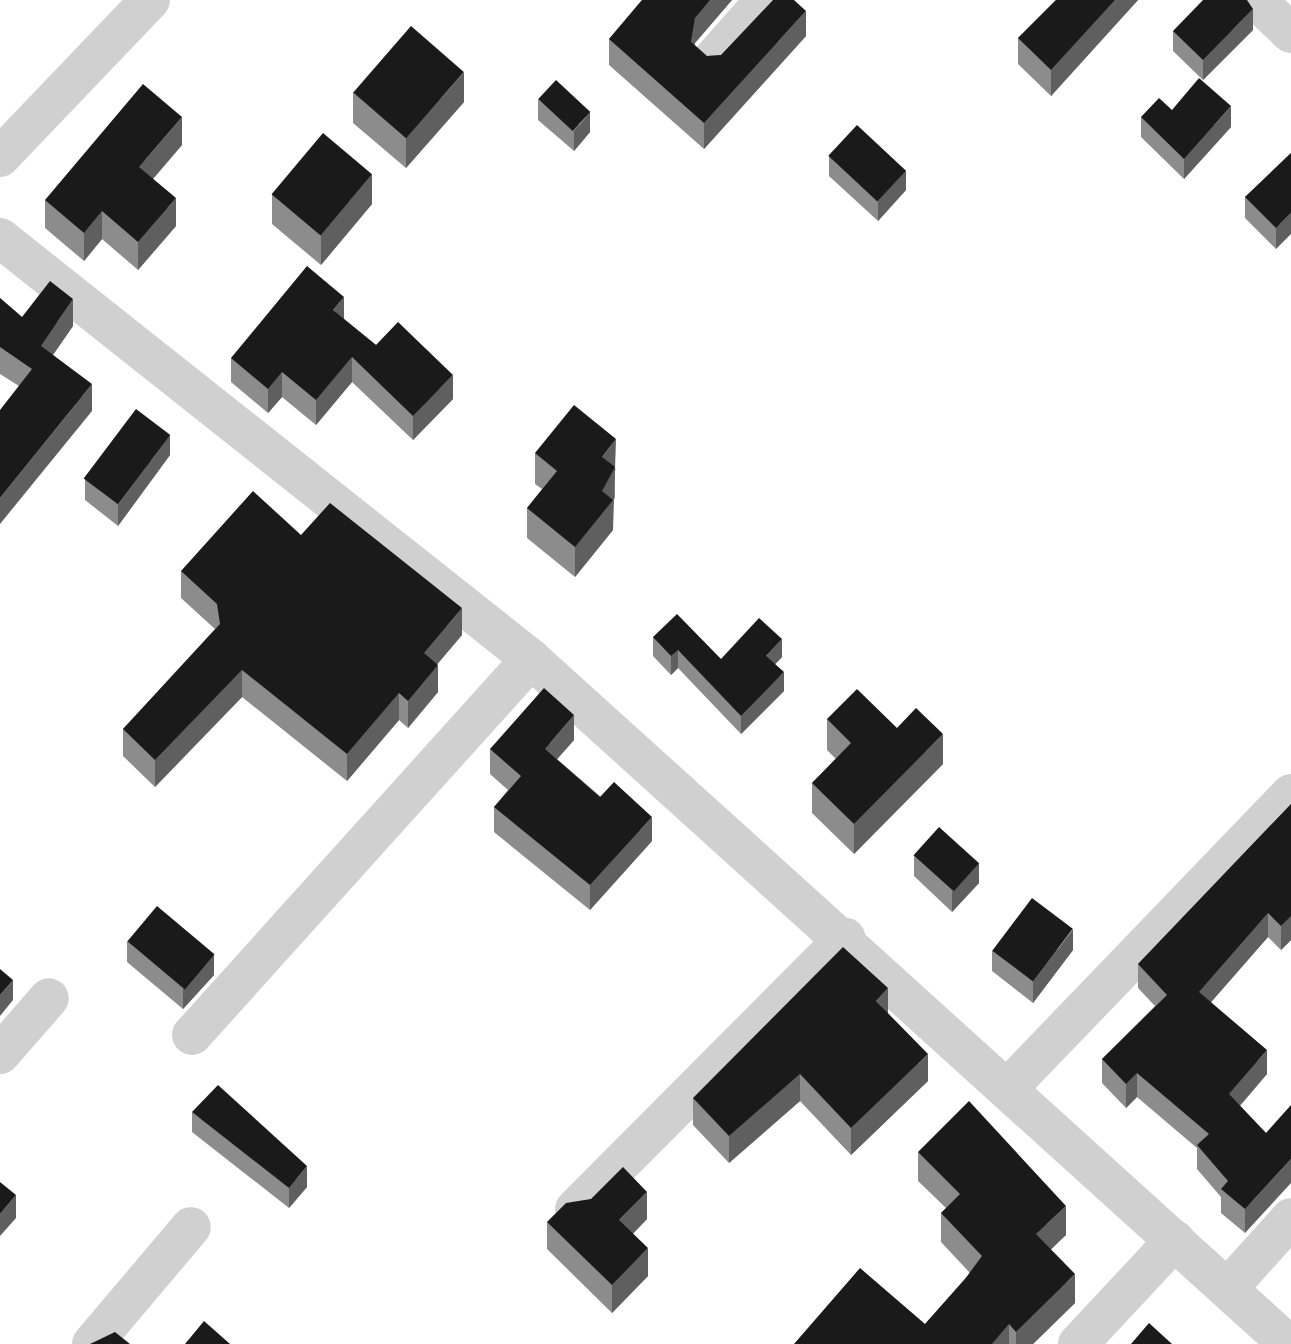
<!DOCTYPE html>
<style>
body{margin:0}
#map{position:relative;width:1291px;height:1344px;overflow:hidden;background:#fff;font-family:Commissioner,sans-serif}
div>[style]{position:absolute}
[style*='--x']{left:calc(var(--x)*1px);top:calc(var(--y)*1px);width:calc(var(--w)*1px);rotate:calc(var(--a)*1deg)}
.minor>*{height:40px;margin:-20px;padding:0 20px;transform-origin:20px;border-radius:20px;background:#d0d0d0}
.wall>*{inset:0;background:#8c8c8c}
.shaded-wall>*{inset:0;background:#5f5f5f}
.building>*{inset:0;background:#1a1a1a;transform-origin:0 0}
span{translate:-50% -50%;white-space:nowrap;text-align:center;line-height:1.15;-webkit-text-stroke:10px #fff;paint-order:stroke}
</style>
<div id="map">
<div class="minor">
<i style="--x:1256;--y:0;--w:48;--a:43.3"></i>
<i style="--x:713;--y:59;--w:79;--a:-48.6"></i>
<i style="--x:0;--y:157;--w:217;--a:-46.3"></i>
<i style="--x:0;--y:238;--w:678;--a:38.41"></i>
<i style="--x:531;--y:659;--w:1021;--a:42.14"></i>
<i style="--x:192;--y:1035;--w:506;--a:-47.96"></i>
<i style="--x:0;--y:1054;--w:74;--a:-48.8"></i>
<i style="--x:1008;--y:1088;--w:408;--a:-46.1"></i>
<i style="--x:575;--y:1209;--w:383;--a:-45.1"></i>
<i style="--x:1228;--y:1288;--w:94;--a:-48"></i>
<i style="--x:92;--y:1344;--w:153;--a:-49.8"></i>
<i style="--x:1078;--y:1344;--w:142;--a:-47"></i>
</div>
<div class="wall">
<i style="clip-path:polygon(642px 0,732px 0,695px 43px,695px 45px,707px 56px,721px 55px,806px 36px,704px 149px,609px 65px,609px 39px)"></i>
<i style="clip-path:polygon(1056px 0,1138px 0,1051px 96px,1018px 64px,1018px 38px)"></i>
<i style="clip-path:polygon(1253px 30px,1203px 80px,1173px 51px,1173px 31px)"></i>
<i style="clip-path:polygon(353px 92px,464px 102px,406px 168px,353px 123px)"></i>
<i style="clip-path:polygon(538px 99px,590px 132px,574px 151px,538px 120px)"></i>
<i style="clip-path:polygon(1141px 117px,1231px 127px,1184px 179px,1141px 137px)"></i>
<i style="clip-path:polygon(182px 145px,153px 179px,176px 226px,138px 270px,102px 239px,84px 261px,45px 228px,45px 200px)"></i>
<i style="clip-path:polygon(1291px 153px,1276px 249px,1245px 218px,1245px 197px)"></i>
<i style="clip-path:polygon(829px 156px,906px 190px,878px 221px,829px 176px)"></i>
<i style="clip-path:polygon(272px 194px,372px 204px,321px 265px,272px 224px)"></i>
<i style="clip-path:polygon(0 298px,22px 317px,73px 326px,53px 355px,92px 411px,19px 386px,0 374px)"></i>
<i style="clip-path:polygon(344px 319px,376px 345px,453px 399px,413px 440px,352px 382px,316px 425px,282px 397px,268px 413px,231px 382px,231px 358px)"></i>
<i style="clip-path:polygon(535px 453px,616px 469px,615px 471px,615px 498px,613px 500px,613px 530px,575px 577px,527px 538px,527px 508px,542px 489px,535px 484px)"></i>
<i style="clip-path:polygon(170px 455px,118px 526px,85px 500px,85px 480px)"></i>
<i style="clip-path:polygon(301px 535px,462px 635px,437px 664px,438px 692px,408px 728px,399px 720px,347px 781px,242px 697px,155px 787px,123px 756px,123px 729px,215px 629px,181px 598px,181px 571px)"></i>
<i style="clip-path:polygon(653px 637px,721px 659px,782px 657px,775px 664px,784px 691px,741px 734px,678px 668px,671px 675px,653px 656px)"></i>
<i style="clip-path:polygon(827px 719px,897px 728px,943px 764px,854px 854px,812px 813px,812px 783px,836px 759px,827px 750px)"></i>
<i style="clip-path:polygon(574px 740px,557px 759px,652px 841px,590px 910px,494px 832px,494px 807px,508px 790px,490px 774px,490px 749px)"></i>
<i style="clip-path:polygon(1291px 804px,1291px 940px,1281px 950px,1268px 937px,1211px 1002px,1267px 1074px,1240px 1106px,1266px 1133px,1245px 1233px,1221px 1213px,1221px 1197px,1197px 1169px,1197px 1148px,1137px 1097px,1126px 1108px,1102px 1083px,1102px 1059px,1155px 1006px,1138px 988px,1138px 964px)"></i>
<i style="clip-path:polygon(914px 856px,979px 883px,952px 912px,914px 876px)"></i>
<i style="clip-path:polygon(127px 941px,214px 975px,183px 1009px,127px 962px)"></i>
<i style="clip-path:polygon(1073px 950px,1033px 1003px,992px 971px,992px 951px)"></i>
<i style="clip-path:polygon(888px 1014px,928px 1081px,851px 1155px,800px 1101px,729px 1163px,693px 1125px,693px 1098px)"></i>
<i style="clip-path:polygon(192px 1112px,307px 1187px,289px 1208px,192px 1132px)"></i>
<i style="clip-path:polygon(918px 1152px,1066px 1235px,1050px 1249px,1075px 1303px,1033px 1344px,794px 1344px,925px 1324px,970px 1273px,941px 1242px,941px 1213px,946px 1208px,918px 1181px)"></i>
<i style="clip-path:polygon(647px 1219px,633px 1234px,648px 1276px,612px 1313px,547px 1249px,547px 1222px)"></i>
</div>
<div class="shaded-wall">
<i style="clip-path:polygon(710px 0,732px 0,695px 43px,691px 67px,691px 42px,695px 18px)"></i>
<i style="clip-path:polygon(1115px 0,1138px 0,1051px 96px,1051px 70px)"></i>
<i style="clip-path:polygon(1253px 9px,1253px 30px,1203px 80px,1203px 60px)"></i>
<i style="clip-path:polygon(806px 11px,806px 36px,704px 149px,704px 123px)"></i>
<i style="clip-path:polygon(464px 72px,464px 102px,406px 168px,406px 138px)"></i>
<i style="clip-path:polygon(1231px 106px,1231px 127px,1184px 179px,1184px 159px)"></i>
<i style="clip-path:polygon(590px 112px,590px 132px,574px 151px,574px 131px)"></i>
<i style="clip-path:polygon(182px 117px,182px 145px,139px 195px,139px 167px)"></i>
<i style="clip-path:polygon(906px 170px,906px 190px,878px 221px,878px 201px)"></i>
<i style="clip-path:polygon(372px 174px,372px 204px,321px 265px,321px 235px)"></i>
<i style="clip-path:polygon(176px 198px,176px 226px,138px 270px,138px 242px)"></i>
<i style="clip-path:polygon(102px 211px,102px 239px,84px 261px,84px 233px)"></i>
<i style="clip-path:polygon(1291px 213px,1291px 234px,1276px 249px,1276px 228px)"></i>
<i style="clip-path:polygon(344px 297px,344px 321px,333px 310px)"></i>
<i style="clip-path:polygon(73px 299px,73px 326px,41px 372px,41px 346px)"></i>
<i style="clip-path:polygon(352px 357px,352px 382px,316px 425px,316px 400px)"></i>
<i style="clip-path:polygon(282px 372px,282px 397px,268px 413px,268px 389px)"></i>
<i style="clip-path:polygon(453px 375px,453px 399px,413px 440px,413px 416px)"></i>
<i style="clip-path:polygon(92px 384px,92px 411px,0 524px,0 498px)"></i>
<i style="clip-path:polygon(170px 435px,170px 455px,118px 526px,118px 505px)"></i>
<i style="clip-path:polygon(616px 439px,613px 530px,575px 577px,575px 547px,602px 457px)"></i>
<i style="clip-path:polygon(462px 608px,462px 635px,424px 680px,424px 653px)"></i>
<i style="clip-path:polygon(782px 639px,782px 657px,766px 674px,766px 656px)"></i>
<i style="clip-path:polygon(678px 650px,678px 668px,671px 675px,671px 656px)"></i>
<i style="clip-path:polygon(438px 665px,438px 692px,408px 728px,408px 701px)"></i>
<i style="clip-path:polygon(242px 670px,242px 697px,155px 787px,155px 760px)"></i>
<i style="clip-path:polygon(784px 672px,784px 691px,741px 734px,741px 716px)"></i>
<i style="clip-path:polygon(399px 693px,399px 720px,347px 781px,347px 754px)"></i>
<i style="clip-path:polygon(574px 715px,574px 740px,545px 773px,545px 749px)"></i>
<i style="clip-path:polygon(943px 734px,943px 764px,854px 854px,854px 824px)"></i>
<i style="clip-path:polygon(652px 817px,652px 841px,590px 910px,590px 885px)"></i>
<i style="clip-path:polygon(979px 863px,979px 883px,952px 912px,952px 892px)"></i>
<i style="clip-path:polygon(1268px 913px,1268px 937px,1199px 1016px,1199px 992px)"></i>
<i style="clip-path:polygon(1291px 916px,1291px 940px,1281px 950px,1281px 926px)"></i>
<i style="clip-path:polygon(1073px 929px,1073px 950px,1033px 1003px,1033px 982px)"></i>
<i style="clip-path:polygon(214px 954px,214px 975px,183px 1009px,183px 989px)"></i>
<i style="clip-path:polygon(13px 980px,13px 1000px,0 1016px,0 995px)"></i>
<i style="clip-path:polygon(888px 988px,888px 1014px,876px 1001px)"></i>
<i style="clip-path:polygon(1267px 1050px,1267px 1074px,1229px 1118px,1229px 1094px)"></i>
<i style="clip-path:polygon(928px 1054px,928px 1081px,851px 1155px,851px 1128px)"></i>
<i style="clip-path:polygon(1137px 1073px,1137px 1097px,1126px 1108px,1126px 1084px)"></i>
<i style="clip-path:polygon(800px 1074px,800px 1101px,729px 1163px,729px 1136px)"></i>
<i style="clip-path:polygon(1291px 1159px,1291px 1183px,1245px 1233px,1245px 1209px)"></i>
<i style="clip-path:polygon(307px 1166px,307px 1187px,289px 1208px,289px 1188px)"></i>
<i style="clip-path:polygon(647px 1192px,647px 1219px,619px 1248px,619px 1220px)"></i>
<i style="clip-path:polygon(16px 1195px,16px 1218px,0 1236px,0 1214px)"></i>
<i style="clip-path:polygon(1066px 1206px,1066px 1235px,1036px 1264px,1036px 1234px)"></i>
<i style="clip-path:polygon(648px 1248px,648px 1276px,612px 1313px,612px 1285px)"></i>
<i style="clip-path:polygon(1075px 1274px,1075px 1303px,1033px 1344px,1016px 1344px,1016px 1332px)"></i>
<i style="clip-path:polygon(1009px 1324px,1009px 1344px,992px 1344px)"></i>
</div>
<div class="building">
<i style="clip-path:polygon(642px 0,710px 0,695px 18px,691px 42px,707px 56px,721px 55px,773px 0,794px 0,806px 11px,704px 123px,609px 39px)"></i>
<i style="clip-path:polygon(1056px 0,1115px 0,1051px 70px,1018px 38px)"></i>
<i style="clip-path:polygon(1203px 0,1247px 0,1253px 9px,1203px 60px,1173px 31px)"></i>
<i style="left:411px;top:26px;width:70px;height:88px;rotate:41deg"></i>
<i style="clip-path:polygon(1199px 78px,1231px 106px,1184px 159px,1141px 117px,1159px 98px,1172px 110px)"></i>
<i style="left:556px;top:80px;width:47px;height:26px;rotate:43deg"></i>
<i style="clip-path:polygon(143px 84px,182px 117px,139px 167px,176px 198px,138px 242px,102px 211px,84px 233px,45px 200px)"></i>
<i style="left:857px;top:125px;width:67px;height:42px;rotate:43deg"></i>
<i style="left:323px;top:133px;width:64px;height:80px;rotate:40deg"></i>
<i style="clip-path:polygon(1291px 153px,1291px 213px,1276px 228px,1245px 197px)"></i>
<i style="clip-path:polygon(307px 266px,344px 297px,333px 310px,376px 345px,398px 322px,453px 375px,413px 416px,352px 357px,316px 400px,282px 372px,268px 389px,231px 358px)"></i>
<i style="clip-path:polygon(50px 281px,73px 299px,41px 346px,92px 384px,0 498px,0 410px,32px 369px,0 347px,0 298px,22px 317px)"></i>
<i style="clip-path:polygon(574px 405px,616px 439px,602px 457px,615px 467px,602px 491px,613px 500px,575px 547px,527px 508px,557px 471px,535px 453px)"></i>
<i style="left:136px;top:409px;width:43px;height:87px;rotate:37deg"></i>
<i style="clip-path:polygon(253px 491px,301px 535px,330px 503px,462px 608px,424px 653px,438px 665px,408px 701px,399px 693px,347px 754px,242px 670px,155px 760px,123px 729px,220px 624px,217px 604px,181px 571px)"></i>
<i style="clip-path:polygon(677px 614px,721px 659px,759px 618px,782px 639px,766px 656px,784px 672px,741px 716px,678px 650px,671px 656px,653px 637px)"></i>
<i style="clip-path:polygon(544px 688px,574px 715px,545px 749px,600px 797px,614px 782px,652px 817px,590px 885px,494px 807px,521px 776px,490px 749px)"></i>
<i style="clip-path:polygon(857px 689px,897px 728px,916px 708px,943px 734px,854px 824px,812px 783px,851px 743px,827px 719px)"></i>
<i style="clip-path:polygon(1291px 804px,1291px 916px,1281px 926px,1268px 913px,1199px 992px,1267px 1050px,1229px 1094px,1266px 1133px,1291px 1105px,1291px 1159px,1245px 1209px,1221px 1189px,1228px 1181px,1197px 1145px,1209px 1134px,1137px 1073px,1126px 1084px,1102px 1059px,1167px 995px,1138px 964px)"></i>
<i style="left:939px;top:827px;width:54px;height:38px;rotate:42deg"></i>
<i style="left:1032px;top:898px;width:51px;height:66px;rotate:37deg"></i>
<i style="left:157px;top:906px;width:75px;height:46px;rotate:40deg"></i>
<i style="clip-path:polygon(843px 947px,888px 988px,876px 1001px,928px 1054px,851px 1128px,800px 1074px,729px 1136px,693px 1098px)"></i>
<i style="clip-path:polygon(0 969px,13px 980px,0 995px)"></i>
<i style="clip-path:polygon(218px 1085px,307px 1166px,289px 1188px,192px 1112px)"></i>
<i style="clip-path:polygon(969px 1101px,1066px 1206px,1036px 1234px,1075px 1274px,1016px 1332px,1009px 1324px,992px 1344px,794px 1344px,860px 1268px,925px 1324px,965px 1279px,982px 1256px,941px 1213px,960px 1194px,918px 1152px)"></i>
<i style="clip-path:polygon(623px 1167px,647px 1192px,619px 1220px,648px 1248px,612px 1285px,547px 1222px,566px 1203px,591px 1199px)"></i>
<i style="clip-path:polygon(0 1182px,16px 1195px,0 1214px)"></i>
<i style="clip-path:polygon(204px 1321px,230px 1344px,185px 1344px)"></i>
<i style="clip-path:polygon(1149px 1323px,1172px 1344px,1131px 1344px)"></i>
<i style="clip-path:polygon(115px 1332px,130px 1344px,90px 1344px)"></i>
</div>
</div>
